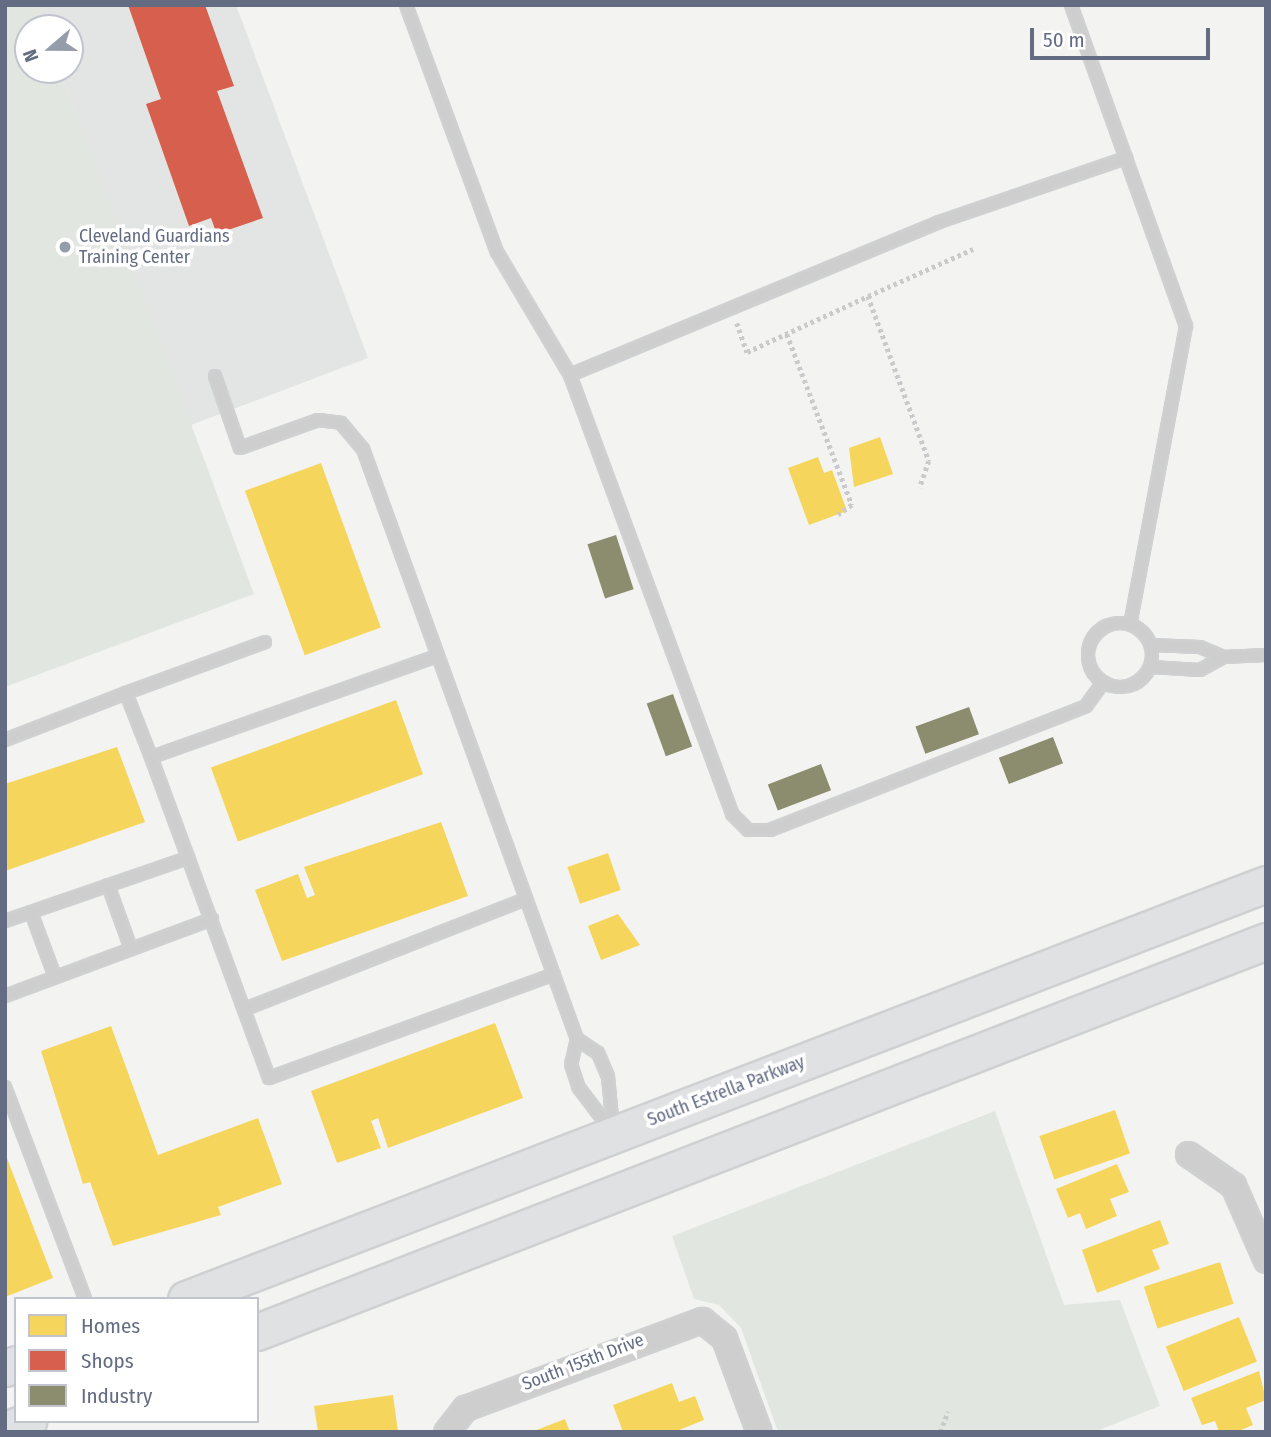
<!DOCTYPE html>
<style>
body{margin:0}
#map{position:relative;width:1271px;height:1437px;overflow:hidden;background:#f3f4f2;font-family:"Fira Sans Condensed",sans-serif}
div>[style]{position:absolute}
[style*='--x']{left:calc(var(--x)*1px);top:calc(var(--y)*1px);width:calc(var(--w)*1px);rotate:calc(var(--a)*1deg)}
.built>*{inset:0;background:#e3e4e4}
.green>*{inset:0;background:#e1e7e0}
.homes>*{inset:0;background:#f6d55c;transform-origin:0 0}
.shops>*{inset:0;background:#d6604d}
.industry>*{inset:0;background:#8c8c6e;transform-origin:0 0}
.path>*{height:4.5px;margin-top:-2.25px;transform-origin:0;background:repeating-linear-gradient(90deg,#cacacc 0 3.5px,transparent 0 7px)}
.roads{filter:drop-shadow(2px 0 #cfd0d1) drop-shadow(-2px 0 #cfd0d1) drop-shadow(0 2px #cfd0d1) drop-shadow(0 -2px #cfd0d1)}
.lane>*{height:10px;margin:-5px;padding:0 5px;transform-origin:5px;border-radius:5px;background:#cececf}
.lane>.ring{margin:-5px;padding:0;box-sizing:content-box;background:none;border:10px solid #cececf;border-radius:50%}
.street>*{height:23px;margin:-11.5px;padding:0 11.5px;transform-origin:11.5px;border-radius:11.5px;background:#cececf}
.primary>*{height:35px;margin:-17.5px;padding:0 17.5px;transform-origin:17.5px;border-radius:17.5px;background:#e0e1e2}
.dots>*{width:19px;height:19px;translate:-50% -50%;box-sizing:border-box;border:4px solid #fff;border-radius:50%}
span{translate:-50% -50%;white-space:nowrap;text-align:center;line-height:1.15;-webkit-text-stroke:7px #fff;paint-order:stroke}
.poi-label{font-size:18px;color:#636c83}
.left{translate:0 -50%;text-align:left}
.street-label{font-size:18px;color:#636c83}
.frame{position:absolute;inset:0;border:7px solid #636c83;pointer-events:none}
.legend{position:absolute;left:14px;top:1297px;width:245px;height:126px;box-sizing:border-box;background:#fff;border:2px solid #c1c4cd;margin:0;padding:9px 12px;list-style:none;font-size:21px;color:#636c83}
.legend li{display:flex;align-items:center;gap:14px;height:35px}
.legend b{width:35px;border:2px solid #c1c4cd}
.north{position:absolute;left:14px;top:14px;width:70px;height:70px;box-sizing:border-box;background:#fff;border:2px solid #c1c4cd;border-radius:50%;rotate:250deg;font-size:19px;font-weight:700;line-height:28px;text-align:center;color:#636c83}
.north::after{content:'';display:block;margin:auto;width:24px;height:32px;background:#959caa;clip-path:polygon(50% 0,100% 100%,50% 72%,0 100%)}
.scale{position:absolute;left:1030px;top:28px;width:180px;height:32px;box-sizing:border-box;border:4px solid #636c83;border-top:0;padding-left:9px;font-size:21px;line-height:24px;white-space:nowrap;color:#636c83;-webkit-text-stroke:5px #fff;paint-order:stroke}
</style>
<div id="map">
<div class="built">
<i style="clip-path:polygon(36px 5px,236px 5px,368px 358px,191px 425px,60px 70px,70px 70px,70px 28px,45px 28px)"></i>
</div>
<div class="green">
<i style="clip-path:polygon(5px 5px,36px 5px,45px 28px,28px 28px,28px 70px,60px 70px,254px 594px,5px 687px)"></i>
<i style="clip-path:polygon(995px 1111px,1064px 1305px,1120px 1300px,1160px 1406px,1094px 1432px,778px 1432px,741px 1328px,719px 1305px,694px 1299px,672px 1236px)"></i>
</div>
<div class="homes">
<i style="clip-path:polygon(880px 437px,893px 474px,854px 487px,849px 448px)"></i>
<i style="clip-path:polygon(818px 457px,824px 473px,832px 470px,847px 511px,809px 525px,788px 468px)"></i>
<i style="left:321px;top:463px;width:175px;height:81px;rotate:70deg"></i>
<i style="left:396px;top:700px;width:79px;height:197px;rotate:70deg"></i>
<i style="clip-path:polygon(117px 747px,145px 822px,5px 871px,5px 784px)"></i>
<i style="clip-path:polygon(441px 822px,468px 896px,282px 961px,255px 890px,298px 874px,307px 898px,315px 895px,304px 867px)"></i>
<i style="left:608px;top:853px;width:39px;height:43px;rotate:71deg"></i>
<i style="clip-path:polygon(618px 914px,640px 945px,601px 960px,588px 926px)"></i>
<i style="clip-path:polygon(495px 1023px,523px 1098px,388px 1148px,378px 1118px,371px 1121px,381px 1148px,337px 1163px,311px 1091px)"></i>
<i style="clip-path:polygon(111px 1026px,158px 1155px,258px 1118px,282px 1184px,218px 1207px,221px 1215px,113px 1246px,90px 1182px,83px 1184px,41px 1051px)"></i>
<i style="left:1115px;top:1110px;width:46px;height:80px;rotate:71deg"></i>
<i style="clip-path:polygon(5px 1153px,53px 1278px,5px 1297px)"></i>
<i style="clip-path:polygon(1117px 1164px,1129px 1192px,1110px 1199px,1117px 1216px,1086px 1229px,1080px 1213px,1068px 1218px,1056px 1189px)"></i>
<i style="clip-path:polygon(1160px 1220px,1169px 1244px,1152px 1250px,1160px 1269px,1097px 1293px,1082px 1250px)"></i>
<i style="left:1220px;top:1262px;width:44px;height:80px;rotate:72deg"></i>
<i style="left:1239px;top:1317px;width:48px;height:79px;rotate:68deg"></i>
<i style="clip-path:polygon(1259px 1371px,1266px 1400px,1246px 1408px,1253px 1425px,1236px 1432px,1219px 1432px,1215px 1421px,1202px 1425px,1191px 1398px)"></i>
<i style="clip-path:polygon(672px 1383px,679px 1402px,695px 1396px,704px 1420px,674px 1432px,623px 1432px,613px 1405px)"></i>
<i style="clip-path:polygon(393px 1395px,398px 1432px,318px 1432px,314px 1406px)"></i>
<i style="clip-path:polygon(565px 1419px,570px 1432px,531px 1432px)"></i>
</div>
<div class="shops">
<i style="clip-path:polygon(128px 5px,205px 5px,234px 86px,217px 91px,263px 218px,228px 230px,232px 242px,221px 246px,211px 218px,189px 226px,146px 104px,161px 99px)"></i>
</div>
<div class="industry">
<i style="left:616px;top:535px;width:57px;height:30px;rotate:72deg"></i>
<i style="left:673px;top:694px;width:56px;height:28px;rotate:70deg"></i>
<i style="left:969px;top:707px;width:29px;height:57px;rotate:70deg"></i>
<i style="left:1053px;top:737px;width:28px;height:58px;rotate:69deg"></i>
<i style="left:821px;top:764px;width:28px;height:57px;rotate:69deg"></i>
</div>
<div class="path">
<i style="--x:868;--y:296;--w:115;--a:-24.1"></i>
<i style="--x:737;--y:323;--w:31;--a:71"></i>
<i style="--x:747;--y:352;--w:133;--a:-24.8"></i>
<i style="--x:868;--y:296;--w:176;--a:69.7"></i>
<i style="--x:929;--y:461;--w:28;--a:109"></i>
<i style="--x:787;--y:334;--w:183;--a:69.2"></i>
<i style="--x:852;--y:505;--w:17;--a:144"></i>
<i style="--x:940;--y:1432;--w:22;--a:-69"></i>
</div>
<div class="roads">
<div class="lane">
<i style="--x:406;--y:5;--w:263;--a:69.8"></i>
<i style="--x:497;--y:252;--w:143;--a:59.3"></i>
<i style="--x:570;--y:375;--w:468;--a:69.7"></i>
<i style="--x:732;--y:814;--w:23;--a:45"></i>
<i style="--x:748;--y:830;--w:22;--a:0"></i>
<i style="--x:770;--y:830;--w:339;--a:-21.4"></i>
<i style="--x:1086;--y:706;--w:29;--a:-54"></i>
<i style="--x:1071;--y:5;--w:341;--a:70.3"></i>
<i style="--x:1186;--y:326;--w:303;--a:100.6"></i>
<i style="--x:570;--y:375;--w:399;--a:-22.5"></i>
<i style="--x:939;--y:222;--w:198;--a:-18.9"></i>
<i style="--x:215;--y:376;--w:76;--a:70.9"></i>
<i style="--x:240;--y:448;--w:83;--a:-19.7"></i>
<i style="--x:318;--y:420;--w:23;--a:7"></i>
<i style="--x:341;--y:423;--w:34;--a:50"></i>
<i style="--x:363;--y:449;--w:628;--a:70.06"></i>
<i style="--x:577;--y:1039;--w:26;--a:103"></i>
<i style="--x:571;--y:1064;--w:25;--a:72"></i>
<i style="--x:579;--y:1088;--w:53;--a:52.7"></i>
<i class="ring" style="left:1088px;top:623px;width:54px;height:54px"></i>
<i style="--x:1151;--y:645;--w:49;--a:2.3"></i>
<i style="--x:1200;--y:647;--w:25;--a:23"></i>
<i style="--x:1223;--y:657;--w:43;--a:-2.7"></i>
<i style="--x:437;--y:656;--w:303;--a:160.5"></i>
<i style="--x:151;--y:757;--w:342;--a:69.8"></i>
<i style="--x:269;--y:1078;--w:303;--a:-20"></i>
<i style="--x:1151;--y:667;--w:49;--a:3.5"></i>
<i style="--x:1200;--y:670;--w:26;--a:-29"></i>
<i style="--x:126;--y:693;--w:148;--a:-20.1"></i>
<i style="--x:5;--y:740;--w:130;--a:-21.2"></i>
<i style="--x:126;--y:693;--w:69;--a:68.7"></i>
<i style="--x:108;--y:885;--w:68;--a:70.2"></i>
<i style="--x:31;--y:912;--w:69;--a:69.7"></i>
<i style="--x:5;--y:921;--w:194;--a:-19"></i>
<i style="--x:5;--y:996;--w:221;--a:-20.4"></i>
<i style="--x:245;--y:1009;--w:302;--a:-21.4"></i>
<i style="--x:577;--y:1039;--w:25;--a:34"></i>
<i style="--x:598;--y:1053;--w:26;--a:67"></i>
<i style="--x:608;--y:1077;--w:51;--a:84.4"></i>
<i style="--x:5;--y:1087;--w:227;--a:69.3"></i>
</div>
<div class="street">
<i style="--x:1188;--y:1154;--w:55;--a:34.6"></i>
<i style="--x:1233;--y:1185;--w:82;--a:66.3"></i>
<i style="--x:446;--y:1432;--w:31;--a:-52"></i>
<i style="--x:465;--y:1408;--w:253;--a:-20.4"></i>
<i style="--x:702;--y:1320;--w:28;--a:39"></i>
<i style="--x:724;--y:1338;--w:100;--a:69.6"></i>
</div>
<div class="primary">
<i style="--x:186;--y:1299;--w:1157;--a:-21.02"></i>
<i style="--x:257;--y:1332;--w:1082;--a:-21.18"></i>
<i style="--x:5;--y:1368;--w:12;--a:-20"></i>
<i style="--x:5;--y:1430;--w:25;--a:-21"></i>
</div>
</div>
<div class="dots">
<i style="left:65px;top:247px;background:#959caa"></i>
</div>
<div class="poi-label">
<span class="left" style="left:79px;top:247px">Cleveland Guardians<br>Training Center</span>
</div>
<div class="street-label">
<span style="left:726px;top:1091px;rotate:-21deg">South Estrella Parkway</span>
<span style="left:583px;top:1362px;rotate:-21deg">South 155th Drive</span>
</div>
<div class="frame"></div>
<ul class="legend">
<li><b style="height:19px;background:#f6d55c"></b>Homes</li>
<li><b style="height:19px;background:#d6604d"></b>Shops</li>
<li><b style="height:19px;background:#8c8c6e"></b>Industry</li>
</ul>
<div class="north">N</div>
<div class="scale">50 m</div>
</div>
